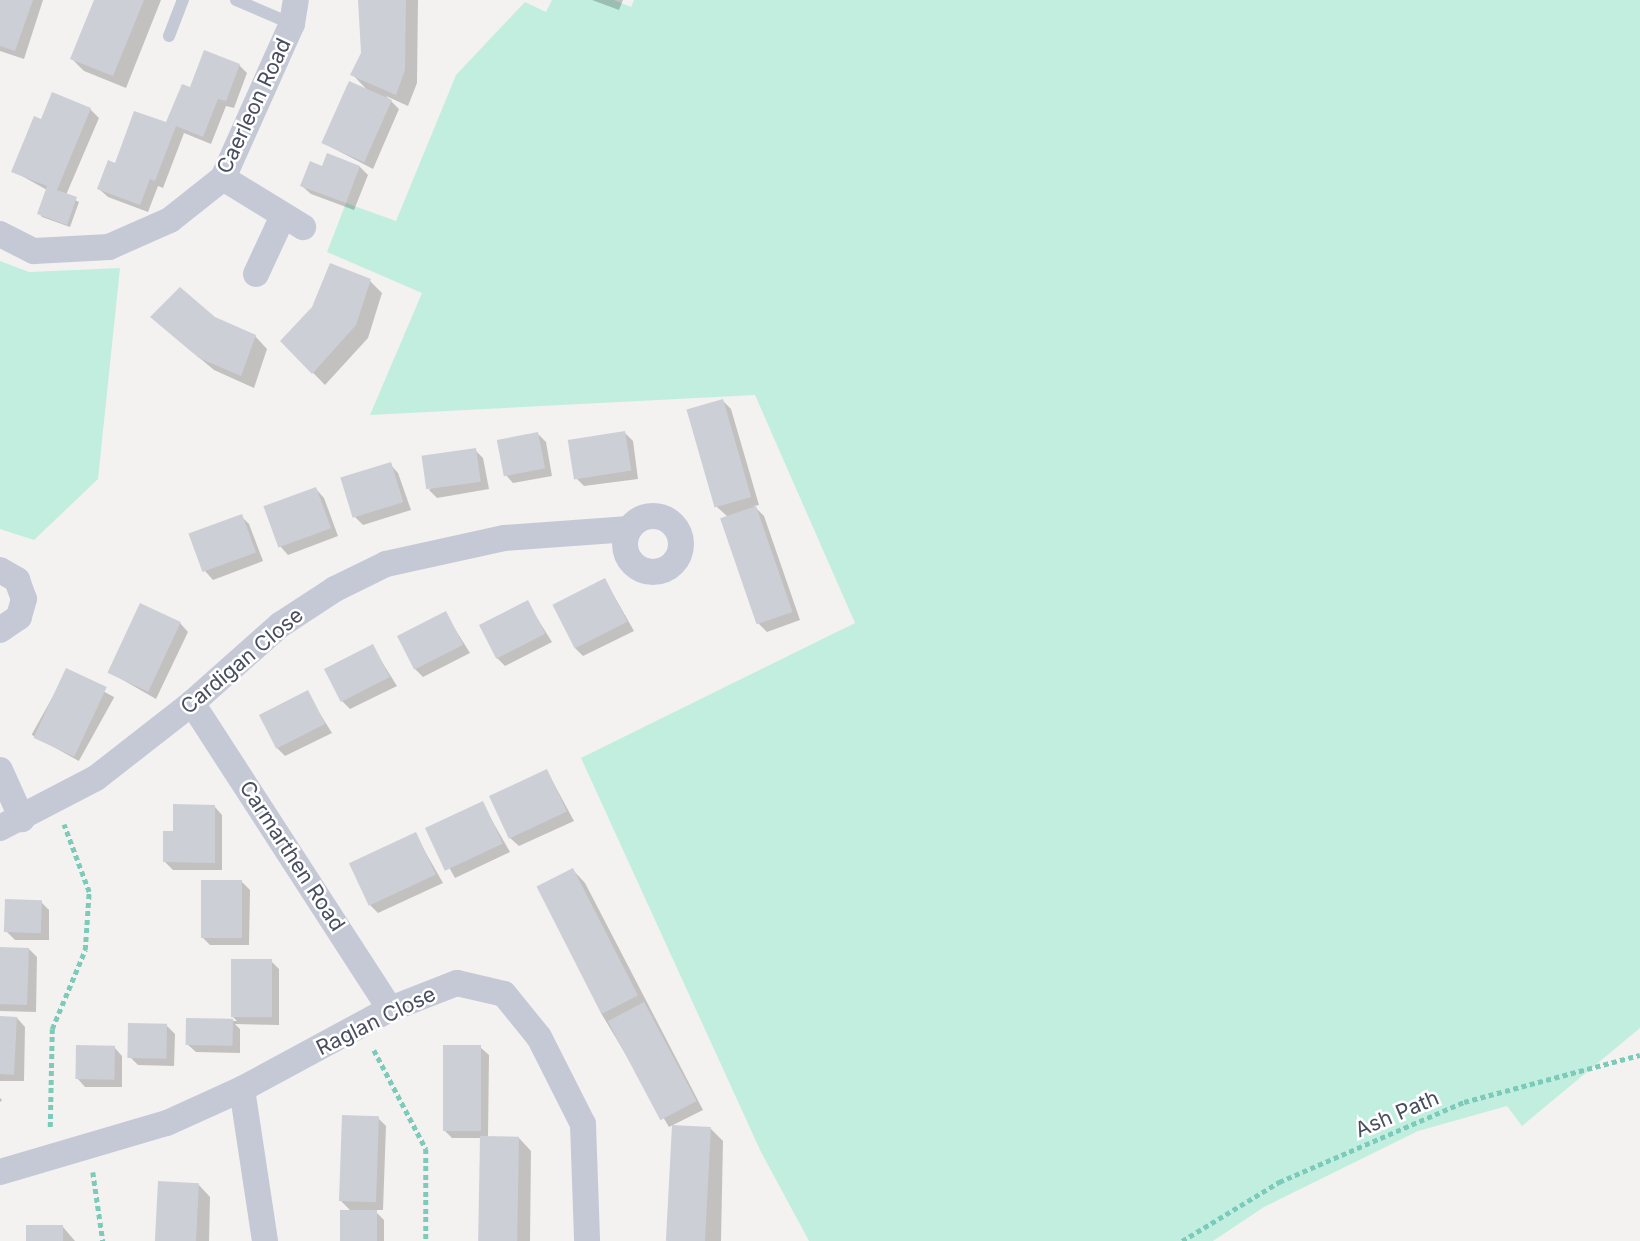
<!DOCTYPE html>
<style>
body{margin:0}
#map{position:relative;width:1640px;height:1241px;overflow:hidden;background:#f3f2f1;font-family:Inter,sans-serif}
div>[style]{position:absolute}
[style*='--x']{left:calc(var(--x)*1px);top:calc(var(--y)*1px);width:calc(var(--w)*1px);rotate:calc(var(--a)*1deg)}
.green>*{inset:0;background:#c2eedf}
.shadow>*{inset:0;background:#0003;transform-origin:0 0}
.building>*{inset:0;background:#cdcfd6;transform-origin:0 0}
.path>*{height:4.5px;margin-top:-2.25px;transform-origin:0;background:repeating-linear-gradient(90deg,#7ccbba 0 5px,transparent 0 8.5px)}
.service>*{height:12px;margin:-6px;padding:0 6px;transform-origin:6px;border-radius:6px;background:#c5c9d5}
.minor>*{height:26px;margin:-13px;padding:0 13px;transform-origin:13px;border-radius:13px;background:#c5c9d5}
.minor>.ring{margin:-13px;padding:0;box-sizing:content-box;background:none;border:26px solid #c5c9d5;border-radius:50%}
span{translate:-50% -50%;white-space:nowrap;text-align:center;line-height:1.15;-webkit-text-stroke:5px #fff;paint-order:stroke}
.street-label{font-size:21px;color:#494e5e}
</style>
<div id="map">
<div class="green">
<i style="clip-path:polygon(552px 0,614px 0,631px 7px,634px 0,1640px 0,1640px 1028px,1522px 1126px,1507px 1106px,1418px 1131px,1264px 1207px,1213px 1241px,809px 1241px,761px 1152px,581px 758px,855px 623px,755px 395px,370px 415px,422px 293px,327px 252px,346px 203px,396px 221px,456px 75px,525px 2px,546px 12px)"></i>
<i style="clip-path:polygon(0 261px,29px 272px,120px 268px,98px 479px,34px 540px,0 529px)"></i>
</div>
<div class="shadow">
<i style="clip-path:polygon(0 0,43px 0,24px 59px,0 51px)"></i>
<i style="clip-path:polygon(96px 0,161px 0,126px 88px,84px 71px,72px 59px)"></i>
<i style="clip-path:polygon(359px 0,418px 0,417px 83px,408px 106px,386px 96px,399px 109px,373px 169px,325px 144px,369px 92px,352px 74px,362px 53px)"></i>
<i style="clip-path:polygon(592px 0,623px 0,619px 10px)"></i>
<i style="clip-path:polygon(239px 65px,247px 73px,234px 108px,226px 106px,211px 144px,184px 133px,163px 188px,158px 186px,148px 212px,108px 197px,99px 189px,116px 165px,167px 124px,191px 89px)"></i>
<i style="clip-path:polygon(90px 109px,99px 118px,66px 195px,79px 202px,70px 227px,42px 217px,39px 213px,47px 190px,13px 171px,42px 121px)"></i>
<i style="clip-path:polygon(360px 167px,368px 175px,354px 210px,311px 194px,302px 186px,323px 168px)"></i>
<i style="clip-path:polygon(370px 281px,382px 293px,368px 338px,325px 385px,282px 341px)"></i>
<i style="clip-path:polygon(165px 329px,255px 336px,267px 349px,254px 388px,214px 370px)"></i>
<i style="clip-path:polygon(723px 401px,731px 409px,759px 505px,754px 506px,764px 516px,800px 620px,767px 632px,759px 624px,728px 517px,717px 507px)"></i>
<i style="clip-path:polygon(624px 432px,633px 441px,638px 479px,584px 486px,576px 478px)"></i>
<i style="clip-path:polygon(538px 434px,546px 442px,552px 476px,513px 483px,505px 474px)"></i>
<i style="clip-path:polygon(475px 450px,483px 458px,489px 489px,437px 498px,429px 490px)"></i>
<i style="clip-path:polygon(390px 464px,398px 473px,411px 510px,363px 525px,355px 517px)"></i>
<i style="clip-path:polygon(316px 489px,324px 498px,338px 536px,288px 555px,280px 546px)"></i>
<i style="clip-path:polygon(241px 516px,249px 524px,263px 561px,213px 580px,205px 571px,191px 535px)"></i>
<i style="clip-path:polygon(605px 580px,634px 631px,583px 656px,575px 648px)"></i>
<i style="clip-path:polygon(527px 602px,552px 642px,505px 666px,497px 658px)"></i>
<i style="clip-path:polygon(445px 613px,470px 653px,423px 677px,415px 669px)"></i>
<i style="clip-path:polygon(180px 623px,188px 632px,156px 699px,109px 672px)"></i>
<i style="clip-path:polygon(372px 646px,397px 686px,350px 709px,342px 701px)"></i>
<i style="left:67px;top:671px;width:54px;height:73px;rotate:29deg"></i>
<i style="clip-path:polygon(307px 693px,332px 733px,285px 756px,277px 748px)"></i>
<i style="clip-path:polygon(547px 771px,574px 821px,519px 846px,510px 838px)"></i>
<i style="clip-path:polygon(482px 803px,510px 852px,455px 878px,427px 828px)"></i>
<i style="clip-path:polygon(214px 806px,222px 815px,222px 870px,173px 870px,165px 862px,175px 833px)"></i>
<i style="clip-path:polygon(415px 834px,443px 883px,378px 913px,370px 905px)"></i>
<i style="clip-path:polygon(573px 870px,585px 883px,703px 1110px,669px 1127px,601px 1013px)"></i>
<i style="clip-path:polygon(241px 881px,250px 890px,249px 945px,210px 945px,202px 937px)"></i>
<i style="clip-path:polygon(41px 902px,49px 910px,49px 940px,15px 940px,6px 931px)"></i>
<i style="clip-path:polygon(0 949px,29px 949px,37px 957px,36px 1012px,0 1011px)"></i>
<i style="clip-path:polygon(271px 961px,279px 969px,279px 1025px,235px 1024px,240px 1029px,240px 1053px,196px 1052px,187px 1044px,188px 1020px,237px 1021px,232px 1016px)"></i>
<i style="clip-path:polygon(0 1018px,17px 1018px,25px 1027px,24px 1081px,0 1081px)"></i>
<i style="clip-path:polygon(167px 1026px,175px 1034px,174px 1066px,138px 1065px,130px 1057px)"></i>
<i style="clip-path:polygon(114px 1047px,122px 1056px,122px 1087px,85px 1087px,77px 1078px)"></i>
<i style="clip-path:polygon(480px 1047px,489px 1055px,488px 1138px,519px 1138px,531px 1151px,530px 1241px,480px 1241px,482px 1138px,452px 1138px,444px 1130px)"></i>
<i style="left:0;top:1098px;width:3px;height:33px;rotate:45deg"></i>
<i style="clip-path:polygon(378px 1118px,386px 1126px,383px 1210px,374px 1210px,384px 1220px,384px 1241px,341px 1241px,352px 1212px,341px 1201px)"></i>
<i style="clip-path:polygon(710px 1128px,723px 1141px,721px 1241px,671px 1241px)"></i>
<i style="clip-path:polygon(198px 1184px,210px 1197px,209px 1241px,158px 1241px)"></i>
<i style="clip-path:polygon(63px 1227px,75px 1241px,27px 1241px)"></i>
</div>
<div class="building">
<i style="clip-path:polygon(0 0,33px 0,15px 51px,0 46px)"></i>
<i style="clip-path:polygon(94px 0,144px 0,113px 76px,70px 59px)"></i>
<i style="clip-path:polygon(358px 0,406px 0,405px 70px,396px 95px,350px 75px,361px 53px)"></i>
<i style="clip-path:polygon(204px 50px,240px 64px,226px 101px,218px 99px,203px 137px,176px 126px,155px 181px,150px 179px,140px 205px,97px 189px,108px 160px,115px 163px,134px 111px,166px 122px,182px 84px,190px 87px)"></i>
<i style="left:349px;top:81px;width:47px;height:68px;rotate:24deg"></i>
<i style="clip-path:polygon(52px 92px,91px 108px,57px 190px,77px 197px,67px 225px,37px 214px,47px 186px,11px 172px,34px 116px,41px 119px)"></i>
<i style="clip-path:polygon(327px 153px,360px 166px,346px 203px,300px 186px,310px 161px,322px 166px)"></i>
<i style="clip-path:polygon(330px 263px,371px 279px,356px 325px,312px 374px,280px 341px,312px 307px)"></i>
<i style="clip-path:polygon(180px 287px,215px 317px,256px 335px,241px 376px,199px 358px,150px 317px)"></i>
<i style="left:723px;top:399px;width:102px;height:38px;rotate:74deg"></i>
<i style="left:625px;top:431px;width:40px;height:58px;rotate:81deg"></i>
<i style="left:538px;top:432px;width:37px;height:42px;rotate:79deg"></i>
<i style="left:476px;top:448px;width:34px;height:55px;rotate:82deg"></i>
<i style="left:391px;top:462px;width:42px;height:53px;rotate:73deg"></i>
<i style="left:316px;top:487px;width:44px;height:56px;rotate:70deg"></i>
<i style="left:756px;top:506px;width:112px;height:38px;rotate:71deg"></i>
<i style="left:242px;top:514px;width:41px;height:57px;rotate:70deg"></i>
<i style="left:605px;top:578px;width:49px;height:59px;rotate:63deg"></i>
<i style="left:528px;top:600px;width:38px;height:55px;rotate:63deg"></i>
<i style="left:140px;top:603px;width:45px;height:77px;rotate:25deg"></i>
<i style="left:446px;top:611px;width:38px;height:55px;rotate:63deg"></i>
<i style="left:373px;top:644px;width:37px;height:55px;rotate:63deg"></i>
<i style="left:66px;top:668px;width:45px;height:77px;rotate:25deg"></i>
<i style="left:308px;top:690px;width:38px;height:55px;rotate:63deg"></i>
<i style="left:547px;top:769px;width:47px;height:64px;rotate:65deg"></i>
<i style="left:483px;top:801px;width:47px;height:64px;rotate:65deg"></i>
<i style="clip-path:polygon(173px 804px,215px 805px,215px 863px,163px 862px,163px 831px,173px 831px)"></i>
<i style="left:416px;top:832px;width:47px;height:74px;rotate:65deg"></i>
<i style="left:573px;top:868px;width:143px;height:41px;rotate:63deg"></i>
<i style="left:201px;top:880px;width:41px;height:58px"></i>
<i style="left:5px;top:899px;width:37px;height:33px;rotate:2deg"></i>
<i style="left:0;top:947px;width:29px;height:57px;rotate:2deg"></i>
<i style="left:231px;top:959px;width:41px;height:58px"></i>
<i style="left:644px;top:1002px;width:112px;height:41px;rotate:62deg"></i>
<i style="left:0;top:1016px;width:17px;height:58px;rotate:3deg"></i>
<i style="left:186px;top:1018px;width:47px;height:27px;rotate:1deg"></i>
<i style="left:128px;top:1023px;width:39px;height:35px;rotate:1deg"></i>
<i style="left:76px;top:1045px;width:39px;height:34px;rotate:1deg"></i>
<i style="left:443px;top:1045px;width:38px;height:86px"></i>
<i style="left:342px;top:1115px;width:37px;height:86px;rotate:2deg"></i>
<i style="left:672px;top:1125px;width:39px;height:116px;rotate:3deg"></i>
<i style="left:480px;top:1136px;width:39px;height:105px;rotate:1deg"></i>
<i style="left:158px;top:1181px;width:41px;height:60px;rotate:3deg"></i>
<i style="left:340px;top:1210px;width:37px;height:31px"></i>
<i style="left:26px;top:1225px;width:37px;height:16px"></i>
</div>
<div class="path">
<i style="--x:374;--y:1050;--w:112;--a:62.3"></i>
<i style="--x:426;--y:1149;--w:92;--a:90"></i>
<i style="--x:50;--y:1127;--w:98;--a:-88.8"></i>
<i style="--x:52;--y:1029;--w:86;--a:-67.3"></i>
<i style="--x:85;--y:950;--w:58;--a:-86.1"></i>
<i style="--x:89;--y:892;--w:72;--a:-110.5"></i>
<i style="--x:93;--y:1172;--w:70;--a:81.8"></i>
<i style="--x:1182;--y:1241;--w:114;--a:-31.3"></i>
<i style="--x:1279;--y:1182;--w:202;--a:-23.4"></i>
<i style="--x:1464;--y:1102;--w:182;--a:-15"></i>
</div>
<div class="service">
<i style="--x:236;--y:0;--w:61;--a:23.2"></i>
<i style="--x:169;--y:36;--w:39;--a:-69"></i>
</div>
<div class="minor">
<i style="--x:223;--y:178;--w:94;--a:31.5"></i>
<i style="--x:0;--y:234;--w:38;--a:27"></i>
<i style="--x:34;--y:251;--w:75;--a:-3.1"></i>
<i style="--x:109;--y:247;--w:67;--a:-23.9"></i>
<i style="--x:170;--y:220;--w:68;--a:-38.4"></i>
<i style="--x:223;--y:178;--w:169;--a:-65.9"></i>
<i style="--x:292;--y:24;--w:24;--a:-81"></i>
<i style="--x:256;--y:274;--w:62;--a:-65.1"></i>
<i class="ring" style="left:625px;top:516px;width:30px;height:30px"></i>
<i style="--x:0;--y:570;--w:20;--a:30"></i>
<i style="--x:17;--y:580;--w:20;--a:70"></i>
<i style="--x:24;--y:599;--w:19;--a:106"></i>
<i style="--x:19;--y:617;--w:23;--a:146"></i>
<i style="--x:192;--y:703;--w:364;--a:57.1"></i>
<i style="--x:0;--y:770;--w:54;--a:65.8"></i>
<i style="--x:0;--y:828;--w:108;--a:-27.5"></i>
<i style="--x:96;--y:778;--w:122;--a:-38"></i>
<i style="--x:192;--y:703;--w:118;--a:-41.6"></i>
<i style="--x:280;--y:625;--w:66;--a:-33.2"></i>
<i style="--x:335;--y:589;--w:57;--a:-26.1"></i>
<i style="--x:386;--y:564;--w:121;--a:-12.4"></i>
<i style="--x:504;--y:538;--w:125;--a:-4.1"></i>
<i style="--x:242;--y:1089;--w:154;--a:81.4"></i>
<i style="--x:0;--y:1172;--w:174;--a:-16.4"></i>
<i style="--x:167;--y:1123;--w:82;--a:-24.4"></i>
<i style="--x:242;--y:1089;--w:168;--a:-28.4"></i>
<i style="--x:390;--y:1009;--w:72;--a:-21.2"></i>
<i style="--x:457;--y:983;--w:48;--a:13.2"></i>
<i style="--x:504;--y:994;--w:55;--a:50.9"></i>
<i style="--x:539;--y:1037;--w:97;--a:63.2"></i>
<i style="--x:583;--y:1124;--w:117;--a:88"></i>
</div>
<div class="street-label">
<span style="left:254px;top:106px;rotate:-65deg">Caerleon Road</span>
<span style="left:242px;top:661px;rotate:-40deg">Cardigan Close</span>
<span style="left:292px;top:856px;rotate:57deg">Carmarthen Road</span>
<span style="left:376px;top:1021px;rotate:-26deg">Raglan Close</span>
<span style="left:1397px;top:1114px;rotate:-23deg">Ash Path</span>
</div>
</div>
